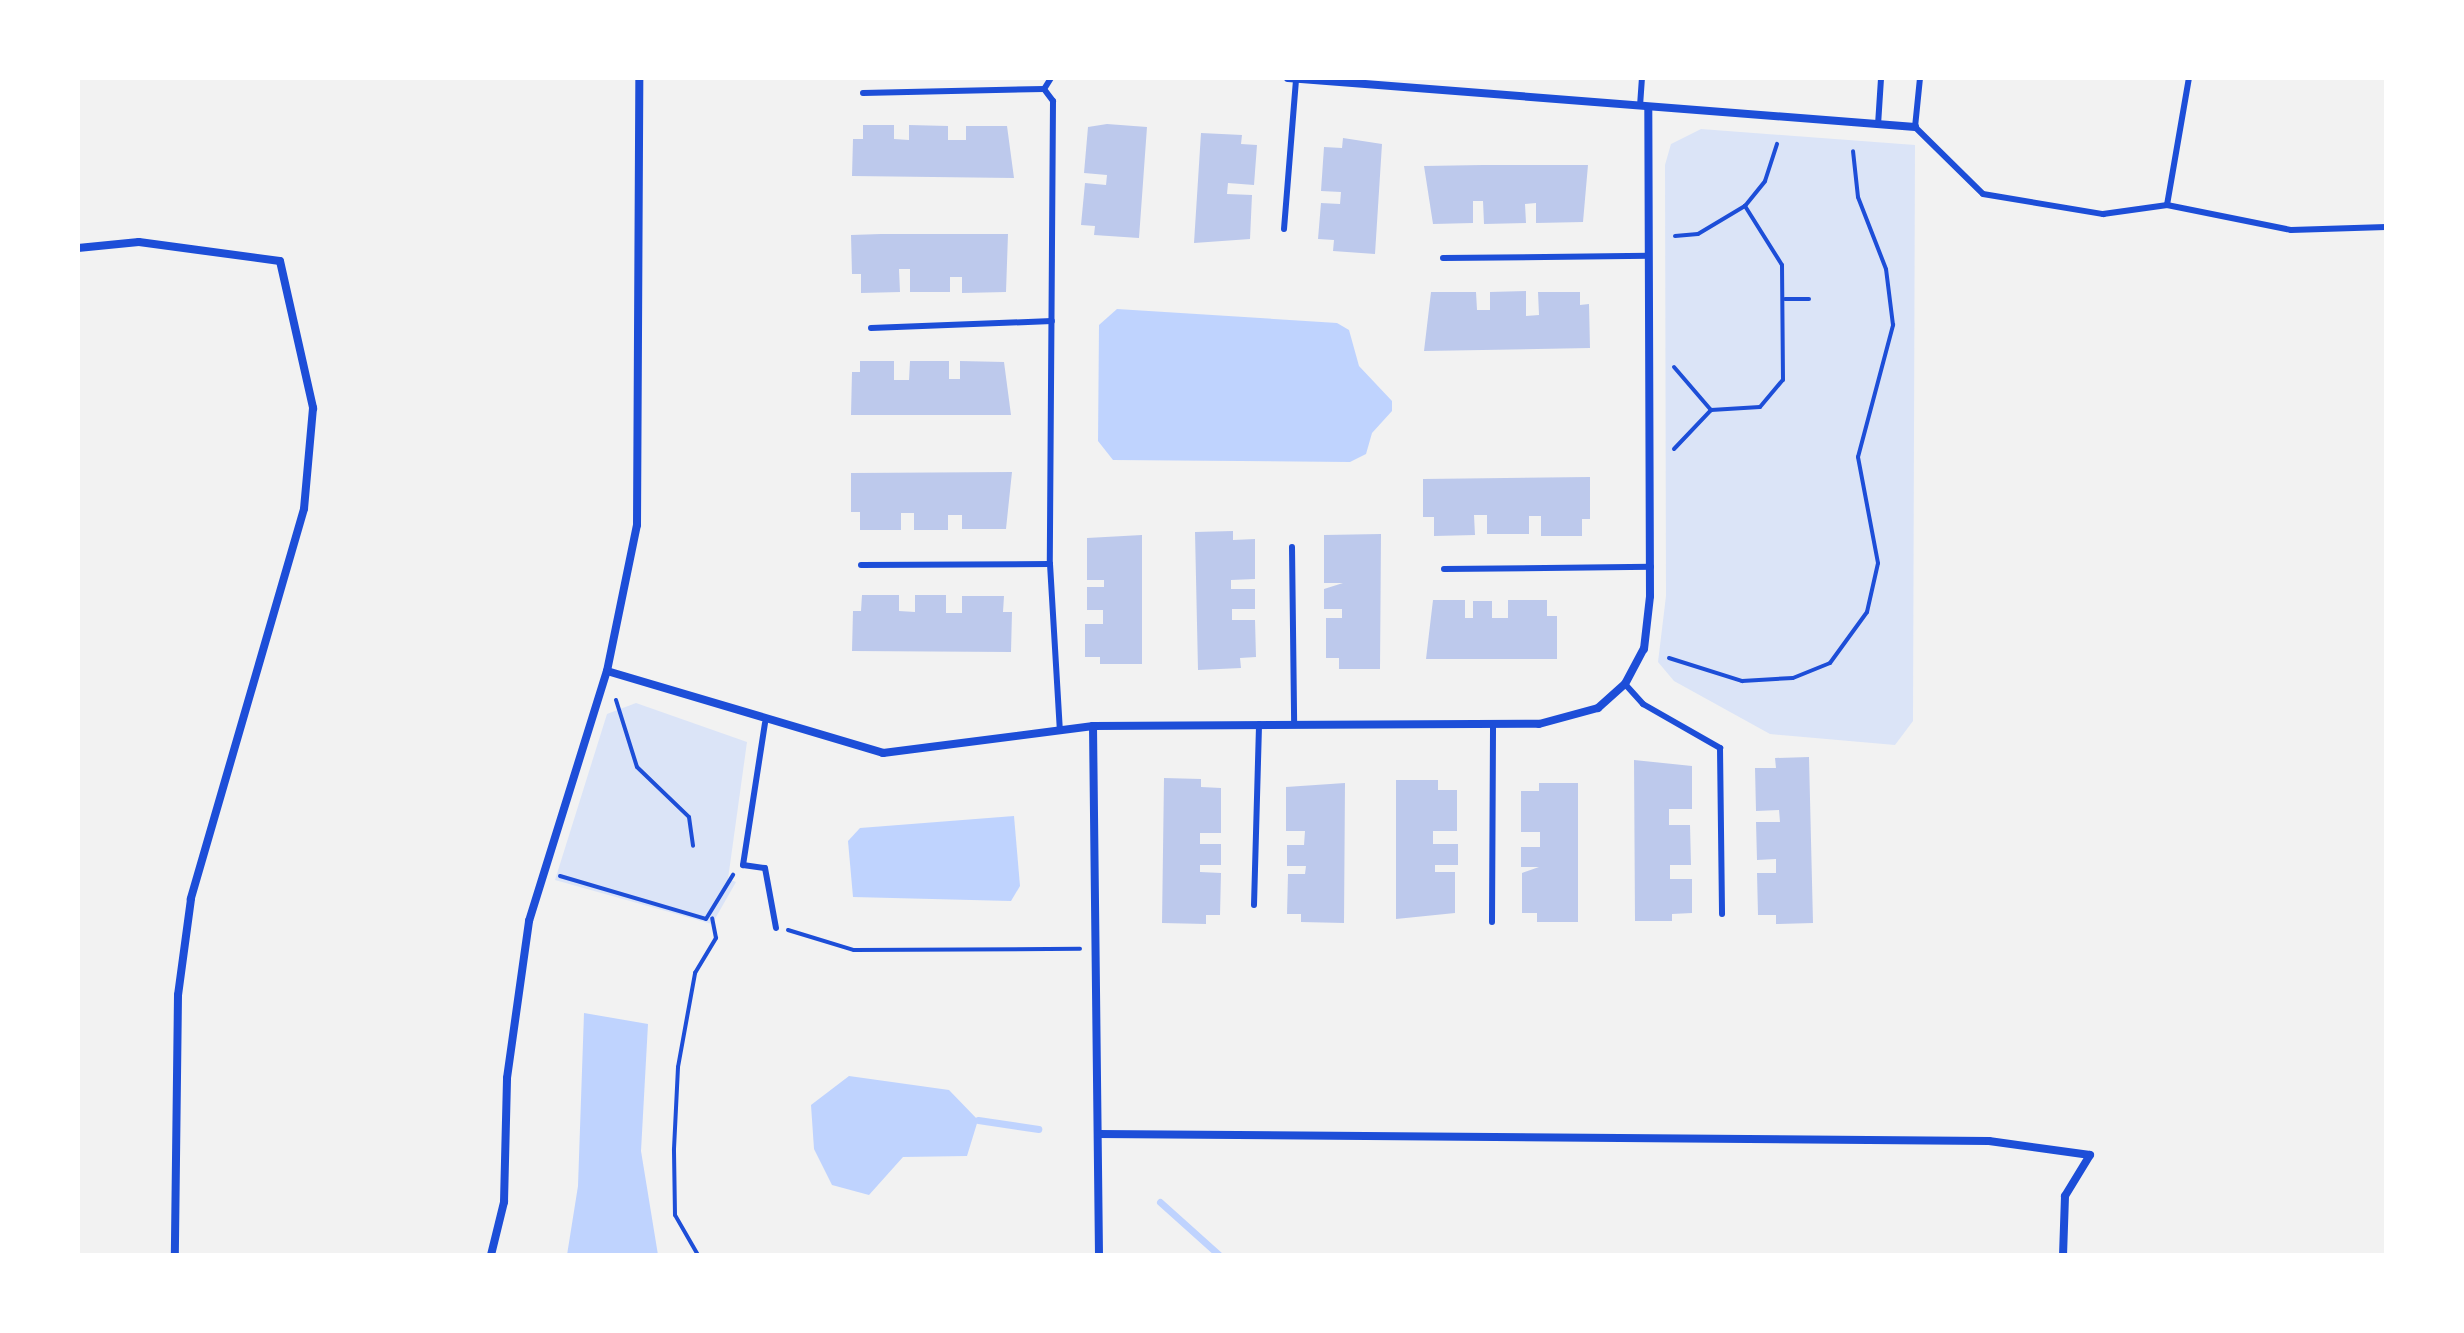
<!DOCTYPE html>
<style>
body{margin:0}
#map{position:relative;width:2464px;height:1333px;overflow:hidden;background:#f2f2f2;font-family:Commissioner,sans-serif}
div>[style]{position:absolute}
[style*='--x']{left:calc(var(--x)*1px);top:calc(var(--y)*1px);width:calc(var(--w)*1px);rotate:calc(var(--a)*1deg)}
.green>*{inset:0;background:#dbe4f7}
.water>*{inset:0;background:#bfd3fe}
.stream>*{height:7px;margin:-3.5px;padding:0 3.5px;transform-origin:3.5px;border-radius:3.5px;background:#bfd3fe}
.building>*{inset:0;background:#bdc9ec}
.path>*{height:4px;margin:-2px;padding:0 2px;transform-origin:2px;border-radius:2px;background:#1d4ed8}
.service>*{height:6px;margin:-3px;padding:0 3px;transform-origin:3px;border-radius:3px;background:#1d4ed8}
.minor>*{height:8px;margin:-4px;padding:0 4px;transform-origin:4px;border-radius:4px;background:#1d4ed8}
span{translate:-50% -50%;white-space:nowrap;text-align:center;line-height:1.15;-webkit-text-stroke:6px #fff;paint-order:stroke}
.frame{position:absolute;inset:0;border:80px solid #fff;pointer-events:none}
</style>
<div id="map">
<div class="green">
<i style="clip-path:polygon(1701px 129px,1915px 145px,1913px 721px,1895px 745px,1770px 734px,1674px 681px,1658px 662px,1666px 596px,1665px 165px,1671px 144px)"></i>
<i style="clip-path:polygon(636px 703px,747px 742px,728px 879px,736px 882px,712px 924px,555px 880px,607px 714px)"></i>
</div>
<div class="water">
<i style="clip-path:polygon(1117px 309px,1337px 323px,1349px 330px,1359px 366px,1392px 401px,1392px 411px,1372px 433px,1366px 454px,1350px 462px,1113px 460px,1098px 441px,1099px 325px)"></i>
<i style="clip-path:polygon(1014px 816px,1020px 886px,1011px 901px,853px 897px,848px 841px,860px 828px)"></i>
<i style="clip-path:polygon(584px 1013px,648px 1024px,641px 1151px,658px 1255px,567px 1255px,578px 1186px)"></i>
<i style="clip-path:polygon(849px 1076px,949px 1090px,978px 1120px,967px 1156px,903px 1157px,869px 1195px,832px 1185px,814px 1149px,811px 1105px)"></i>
</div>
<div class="stream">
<i style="--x:978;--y:1120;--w:61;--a:8.5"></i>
<i style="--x:1160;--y:1202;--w:79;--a:41.9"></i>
</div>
<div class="building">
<i style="clip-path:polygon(1107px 124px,1147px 127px,1139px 238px,1094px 235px,1095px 226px,1081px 225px,1085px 183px,1106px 185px,1107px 175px,1084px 173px,1088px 127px)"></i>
<i style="clip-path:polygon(863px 125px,894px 125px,894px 139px,909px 140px,909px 125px,948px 126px,948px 140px,966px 140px,966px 126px,1007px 126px,1014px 178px,852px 176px,853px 139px,863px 139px)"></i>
<i style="clip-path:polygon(1201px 133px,1242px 135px,1241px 144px,1257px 145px,1254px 185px,1228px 183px,1227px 194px,1252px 195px,1250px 239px,1194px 243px)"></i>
<i style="clip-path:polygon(1343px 138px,1382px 144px,1375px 254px,1333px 251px,1334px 240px,1318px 239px,1321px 203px,1340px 204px,1341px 192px,1321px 191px,1324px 147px,1342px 148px)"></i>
<i style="clip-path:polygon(1483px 165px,1588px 165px,1583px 222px,1536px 223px,1536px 203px,1525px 204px,1526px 223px,1484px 224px,1483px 201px,1473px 201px,1473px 223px,1433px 224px,1424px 166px)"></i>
<i style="clip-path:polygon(881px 234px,1008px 234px,1006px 292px,962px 293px,962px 277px,950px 277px,950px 292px,910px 292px,910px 269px,899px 269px,900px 292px,861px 293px,861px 274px,852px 274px,851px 235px)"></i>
<i style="clip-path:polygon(1526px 291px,1526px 316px,1539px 315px,1538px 292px,1580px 292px,1580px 305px,1589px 304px,1590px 348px,1424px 351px,1431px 292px,1476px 292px,1477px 310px,1490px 310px,1490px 292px)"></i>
<i style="clip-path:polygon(860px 361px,894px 361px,894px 380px,909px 380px,910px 361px,949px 361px,949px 379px,960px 379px,960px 361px,1004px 362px,1011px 415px,851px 415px,852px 372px,860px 372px)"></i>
<i style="clip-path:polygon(1012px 472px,1006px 529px,962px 529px,962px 515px,948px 515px,948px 530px,914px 530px,914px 513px,901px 513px,901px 530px,860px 530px,860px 512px,851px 512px,851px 473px)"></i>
<i style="clip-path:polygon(1590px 477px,1590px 519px,1582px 519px,1582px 536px,1541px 536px,1541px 516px,1529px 516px,1529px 534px,1487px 534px,1487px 515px,1474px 515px,1475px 535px,1434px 536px,1434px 517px,1423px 517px,1423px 479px)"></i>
<i style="clip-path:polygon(1233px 531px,1233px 540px,1255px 539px,1255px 579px,1231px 580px,1231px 589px,1255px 589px,1255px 609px,1232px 609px,1232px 620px,1255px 620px,1256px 657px,1240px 658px,1241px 668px,1198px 670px,1195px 532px)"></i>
<i style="clip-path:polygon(1381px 534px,1380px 669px,1339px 669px,1339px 658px,1326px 658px,1326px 618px,1342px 618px,1342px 609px,1324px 609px,1324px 589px,1343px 583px,1324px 583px,1324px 535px)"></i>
<i style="clip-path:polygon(1142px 535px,1142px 664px,1100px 664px,1100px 657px,1085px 657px,1085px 624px,1103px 624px,1103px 610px,1087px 610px,1087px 587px,1104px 587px,1104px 580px,1087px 580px,1087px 538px)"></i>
<i style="clip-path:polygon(862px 595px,899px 595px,899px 611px,915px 612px,915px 595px,946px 595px,946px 613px,962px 613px,962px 596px,1004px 596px,1003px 612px,1012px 612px,1011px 652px,852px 651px,853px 611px,861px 611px)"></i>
<i style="clip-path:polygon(1433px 600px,1465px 600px,1465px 618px,1473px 618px,1473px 601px,1492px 601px,1492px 618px,1508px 618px,1508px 600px,1547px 600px,1547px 616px,1557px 616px,1557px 659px,1426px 659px)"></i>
<i style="clip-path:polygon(1809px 757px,1813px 923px,1776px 924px,1776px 915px,1758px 915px,1757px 873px,1776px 873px,1776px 859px,1757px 860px,1756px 822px,1780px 822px,1779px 810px,1756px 811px,1755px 768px,1776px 768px,1775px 758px)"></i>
<i style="clip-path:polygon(1634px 760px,1692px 766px,1692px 809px,1669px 809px,1669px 825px,1690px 825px,1691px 865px,1670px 865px,1670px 879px,1692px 879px,1692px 913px,1672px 914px,1672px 921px,1635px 921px)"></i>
<i style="clip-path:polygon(1164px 778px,1201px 779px,1201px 787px,1221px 788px,1221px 833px,1200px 833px,1200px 844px,1221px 844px,1221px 865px,1200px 865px,1200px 872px,1221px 873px,1220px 915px,1206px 915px,1206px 924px,1162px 923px)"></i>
<i style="clip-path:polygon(1396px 780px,1438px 780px,1438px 790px,1457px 790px,1457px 831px,1433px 831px,1433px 844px,1458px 844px,1458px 865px,1435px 865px,1435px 872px,1455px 872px,1455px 913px,1396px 919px)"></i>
<i style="clip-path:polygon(1345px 783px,1344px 923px,1301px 922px,1301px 914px,1287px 914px,1288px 874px,1305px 874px,1306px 866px,1287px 866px,1287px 845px,1304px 845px,1305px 831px,1286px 831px,1286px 787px)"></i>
<i style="clip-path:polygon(1539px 783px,1578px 783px,1578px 922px,1537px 922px,1537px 913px,1522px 913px,1522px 873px,1539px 867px,1521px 867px,1521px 847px,1540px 847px,1540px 832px,1521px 832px,1521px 791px,1539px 791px)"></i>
</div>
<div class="path">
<i style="--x:1675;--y:236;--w:23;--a:-5"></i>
<i style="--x:1698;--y:234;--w:55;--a:-30.8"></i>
<i style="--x:1745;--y:206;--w:32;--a:-51"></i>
<i style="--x:1765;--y:181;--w:39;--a:-72"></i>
<i style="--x:1785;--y:299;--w:24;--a:0"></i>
<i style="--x:1674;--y:367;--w:57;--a:49.3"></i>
<i style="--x:1674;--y:449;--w:54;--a:-46.5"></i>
<i style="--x:1711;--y:410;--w:49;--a:-3.5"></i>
<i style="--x:1760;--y:407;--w:35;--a:-50"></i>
<i style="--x:1783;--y:380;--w:115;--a:-90.5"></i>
<i style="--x:1782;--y:265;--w:70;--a:-122.1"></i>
<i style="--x:1669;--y:658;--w:77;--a:17.5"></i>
<i style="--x:1742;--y:681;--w:51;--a:-3.4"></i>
<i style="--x:1793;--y:678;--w:40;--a:-22"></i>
<i style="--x:1830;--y:663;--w:63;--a:-54"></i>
<i style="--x:1867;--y:612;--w:50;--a:-77.3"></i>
<i style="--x:1878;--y:563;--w:108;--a:-100.7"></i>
<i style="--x:1858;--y:457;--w:137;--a:-75.1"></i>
<i style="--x:1893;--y:325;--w:56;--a:-97.1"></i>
<i style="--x:1886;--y:269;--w:77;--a:-111.3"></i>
<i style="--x:1858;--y:197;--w:46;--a:-96.2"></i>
<i style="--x:616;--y:700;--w:70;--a:72.6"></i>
<i style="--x:637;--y:767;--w:72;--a:43.9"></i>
<i style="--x:689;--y:817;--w:29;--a:82"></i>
<i style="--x:560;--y:876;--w:152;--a:16.4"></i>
<i style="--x:706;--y:919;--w:52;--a:-58.5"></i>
<i style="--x:788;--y:930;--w:69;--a:16.9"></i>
<i style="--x:854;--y:950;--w:226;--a:-0.3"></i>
<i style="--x:698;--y:1255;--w:46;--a:-119.9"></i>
<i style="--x:675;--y:1215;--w:66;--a:-90.9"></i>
<i style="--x:674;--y:1149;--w:82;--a:-87.2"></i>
<i style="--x:678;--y:1067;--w:96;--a:-79.7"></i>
<i style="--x:695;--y:973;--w:41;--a:-59"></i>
<i style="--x:716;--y:938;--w:20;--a:-101"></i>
</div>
<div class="service">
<i style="--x:1051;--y:78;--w:13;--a:122"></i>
<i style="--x:1044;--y:89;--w:15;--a:53"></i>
<i style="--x:1053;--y:101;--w:463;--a:90.4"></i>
<i style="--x:1050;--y:564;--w:166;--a:86.6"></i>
<i style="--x:1920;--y:78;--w:49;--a:95.8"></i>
<i style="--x:1915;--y:127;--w:95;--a:44.6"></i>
<i style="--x:1983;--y:194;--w:122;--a:9.5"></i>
<i style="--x:2103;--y:214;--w:65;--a:-8"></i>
<i style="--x:2167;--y:205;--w:129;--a:-80.2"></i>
<i style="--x:863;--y:93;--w:181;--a:-1.3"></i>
<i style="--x:1640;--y:106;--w:28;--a:-86"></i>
<i style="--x:1878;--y:125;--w:47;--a:-86.3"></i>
<i style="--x:2167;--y:205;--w:126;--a:11.4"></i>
<i style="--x:2291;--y:230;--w:95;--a:-1.8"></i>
<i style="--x:1284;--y:229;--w:150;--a:-85.4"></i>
<i style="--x:1443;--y:258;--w:206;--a:-0.6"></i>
<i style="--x:871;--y:328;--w:181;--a:-2.2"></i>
<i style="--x:1292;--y:547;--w:175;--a:89.3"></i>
<i style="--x:861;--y:565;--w:189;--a:-0.3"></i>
<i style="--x:1444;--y:569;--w:207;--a:-0.6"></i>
<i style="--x:1625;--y:684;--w:27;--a:48"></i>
<i style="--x:1643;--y:704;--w:89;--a:29.7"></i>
<i style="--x:1720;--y:748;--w:166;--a:89.3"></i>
<i style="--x:765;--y:723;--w:144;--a:98.8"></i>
<i style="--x:743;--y:865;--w:22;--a:8"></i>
<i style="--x:765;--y:868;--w:61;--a:79.6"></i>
<i style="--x:1254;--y:905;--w:181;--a:-88.4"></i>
<i style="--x:1492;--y:922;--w:199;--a:-89.7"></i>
</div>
<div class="minor">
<i style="--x:1288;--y:78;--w:629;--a:4.47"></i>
<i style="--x:78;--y:248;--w:61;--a:-5.6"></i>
<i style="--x:139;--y:242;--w:142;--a:7.7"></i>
<i style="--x:280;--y:261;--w:151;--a:77.3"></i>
<i style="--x:313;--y:408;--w:101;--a:95.1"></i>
<i style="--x:304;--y:509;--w:406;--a:106.2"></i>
<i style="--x:191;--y:899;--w:97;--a:97.7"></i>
<i style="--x:178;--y:995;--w:260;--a:90.7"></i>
<i style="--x:607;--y:671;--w:288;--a:16.5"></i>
<i style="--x:883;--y:753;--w:212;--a:-7.3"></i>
<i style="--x:1093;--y:726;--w:446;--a:-0.3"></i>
<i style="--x:1539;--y:724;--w:61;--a:-15.2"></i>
<i style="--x:1598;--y:708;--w:36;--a:-42"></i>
<i style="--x:1625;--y:684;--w:40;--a:-62"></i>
<i style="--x:1644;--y:649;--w:53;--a:-83.5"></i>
<i style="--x:1650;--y:596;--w:487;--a:-90.2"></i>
<i style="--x:1093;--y:726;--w:529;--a:89.35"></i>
<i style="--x:1098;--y:1134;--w:891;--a:0.45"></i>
<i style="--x:1989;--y:1141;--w:102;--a:7.9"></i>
<i style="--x:2090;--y:1155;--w:48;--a:121.4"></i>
<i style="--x:2065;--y:1196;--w:59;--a:91.9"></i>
<i style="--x:491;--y:1255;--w:55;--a:-76.2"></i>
<i style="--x:504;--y:1202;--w:124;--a:-88.6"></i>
<i style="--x:507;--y:1078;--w:159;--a:-82"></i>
<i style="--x:529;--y:921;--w:262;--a:-72.7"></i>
<i style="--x:607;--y:671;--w:149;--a:-78.4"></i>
<i style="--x:637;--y:525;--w:447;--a:-89.7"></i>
</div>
<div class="frame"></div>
</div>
